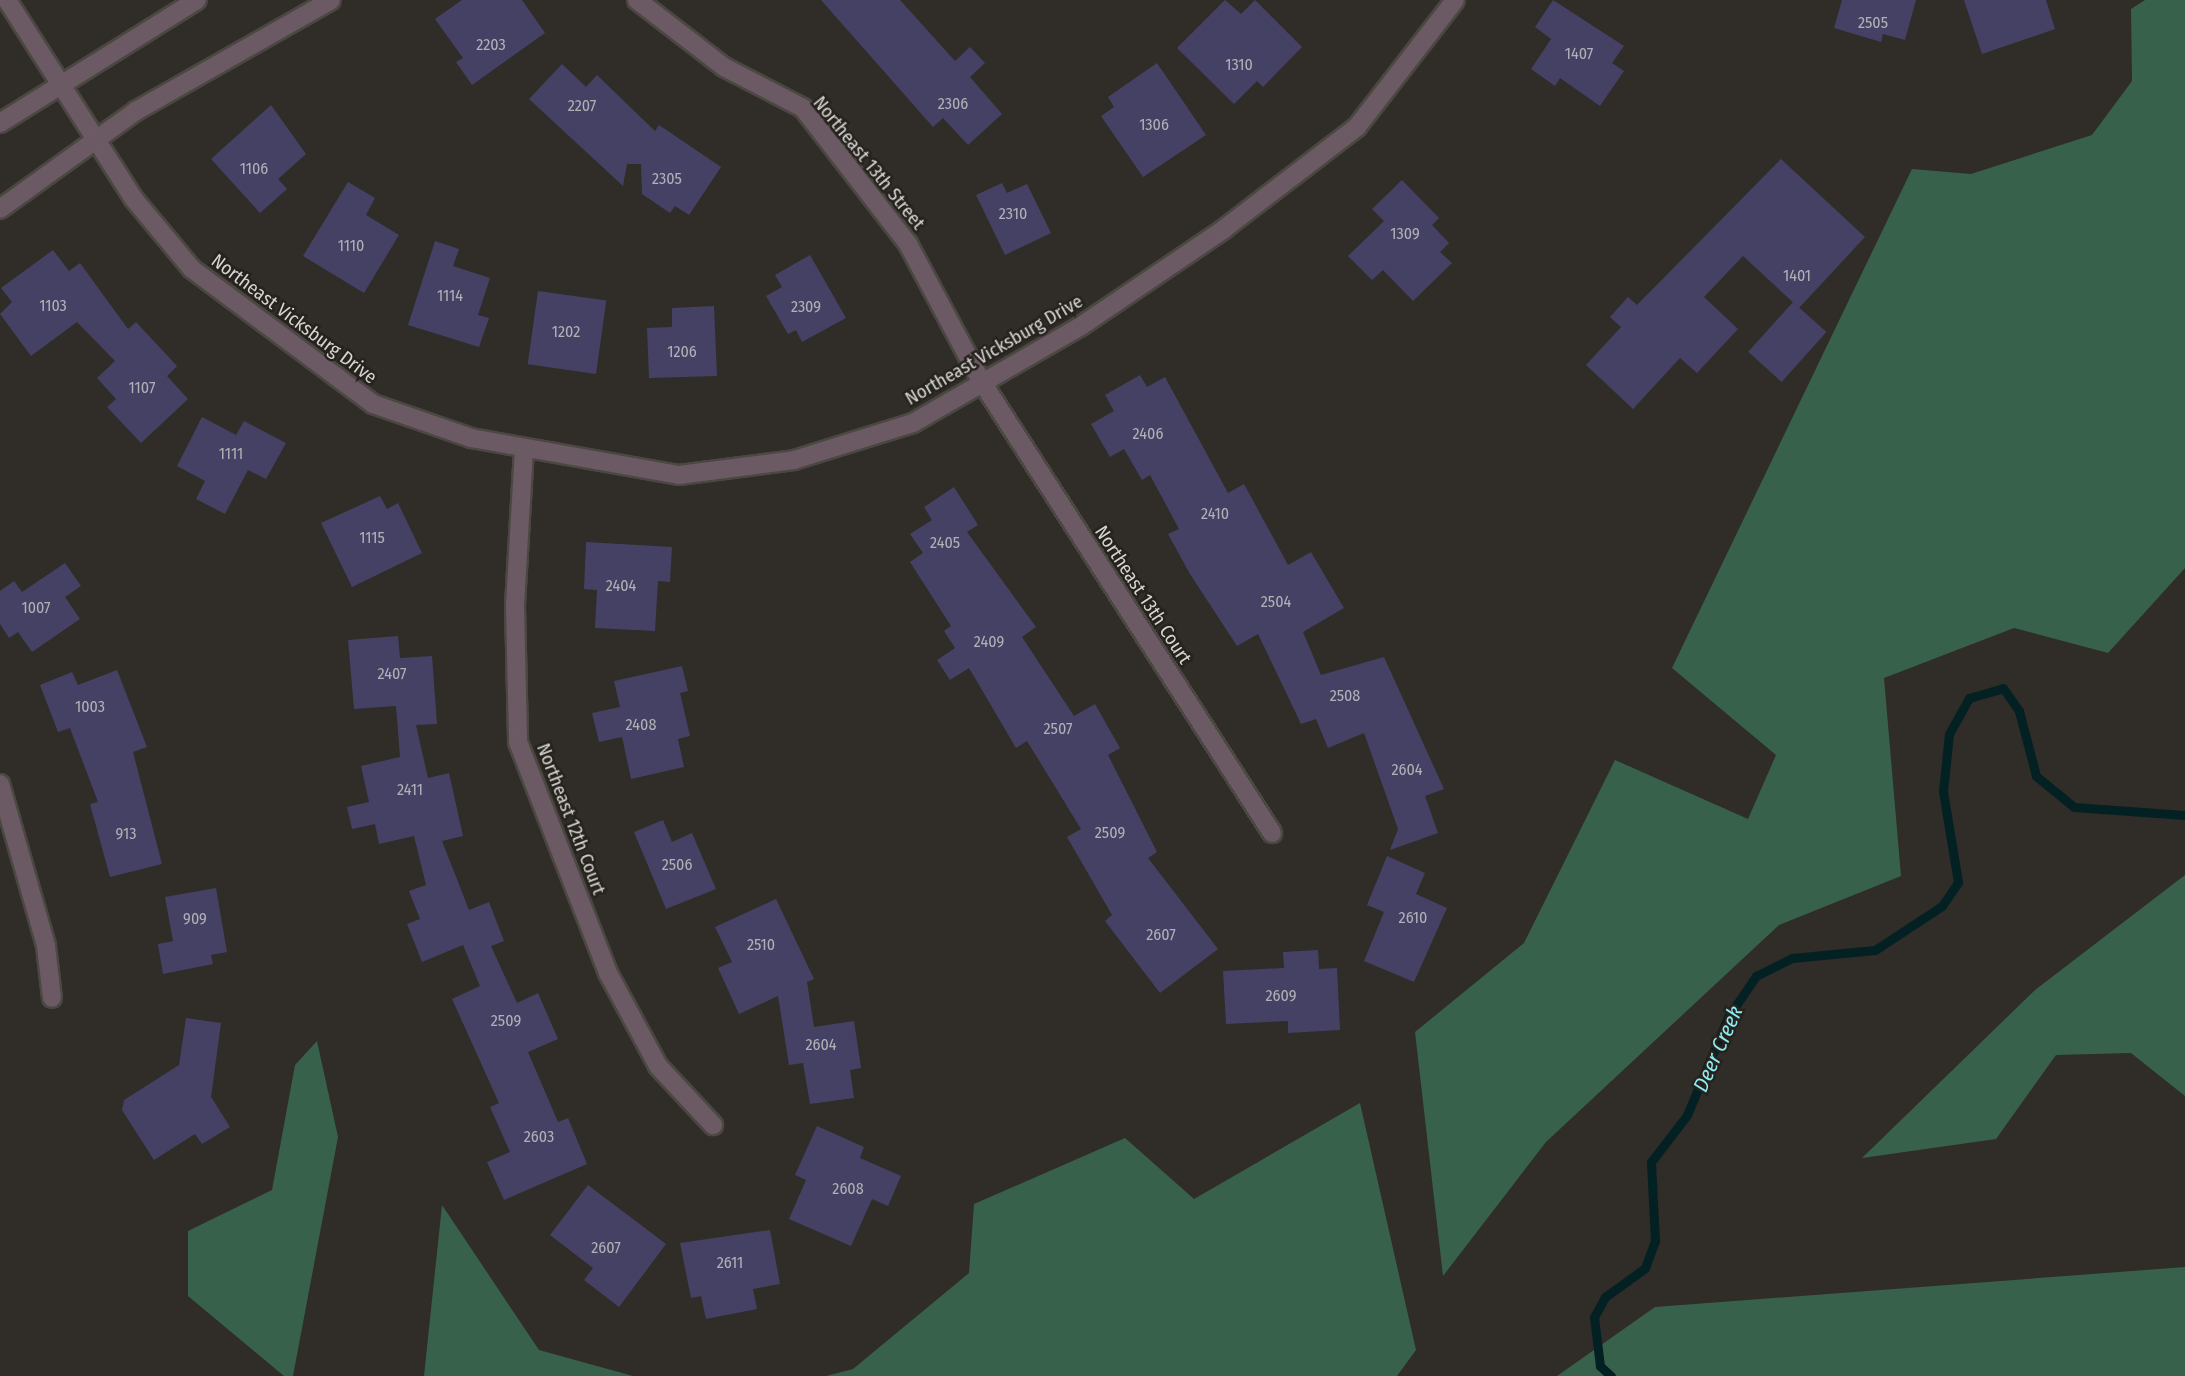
<!DOCTYPE html>
<style>
body{margin:0}
#map{position:relative;width:2185px;height:1376px;overflow:hidden;background:#302c27;font-family:"Fira Sans Condensed",sans-serif}
div>[style]{position:absolute}
[style*='--x']{left:calc(var(--x)*1px);top:calc(var(--y)*1px);width:calc(var(--w)*1px);rotate:calc(var(--a)*1deg)}
.forest>*{inset:0;background:#38614b}
.stream>*{height:9px;margin:-4.5px;padding:0 4.5px;transform-origin:4.5px;border-radius:4.5px;background:#032123}
.building>*{inset:0;background:#454164;transform-origin:0 0}
.roads{filter:drop-shadow(2px 0 #4b4742) drop-shadow(-2px 0 #4b4742) drop-shadow(0 2px #4b4742) drop-shadow(0 -2px #4b4742)}
.street>*{height:18px;margin:-9px;padding:0 9px;transform-origin:9px;border-radius:9px;background:#6b5a63}
span{translate:-50% -50%;white-space:nowrap;text-align:center;line-height:1.15;-webkit-text-stroke:5px #26221e;paint-order:stroke}
.number-label{font-size:16px;color:#b2b0b6}
.number-label span{-webkit-text-stroke-width:0}
.street-label{font-size:19px;color:#d7d5d2}
.water-label{font-size:21px;color:#8eebf1;font-style:italic}
</style>
<div id="map">
<div class="forest">
<i style="clip-path:polygon(2145px 0,2185px 0,2185px 568px,2108px 653px,2014px 628px,1884px 678px,1901px 876px,1779px 925px,1546px 1142px,1443px 1276px,1415px 1032px,1524px 943px,1615px 760px,1748px 819px,1776px 755px,1672px 668px,1912px 169px,1971px 174px,2092px 135px,2132px 81px,2131px 9px)"></i>
<i style="clip-path:polygon(2185px 875px,2185px 1096px,2131px 1053px,2056px 1055px,1996px 1139px,1862px 1158px,2035px 990px)"></i>
<i style="clip-path:polygon(317px 1041px,338px 1137px,293px 1376px,284px 1376px,188px 1296px,188px 1231px,272px 1190px,295px 1065px)"></i>
<i style="clip-path:polygon(1360px 1103px,1416px 1350px,1397px 1376px,826px 1376px,853px 1369px,969px 1273px,974px 1204px,1125px 1138px,1194px 1199px)"></i>
<i style="clip-path:polygon(442px 1205px,539px 1350px,633px 1376px,424px 1376px)"></i>
<i style="clip-path:polygon(2185px 1267px,2185px 1376px,1557px 1376px,1655px 1307px)"></i>
</div>
<div class="stream">
<i style="--x:1611;--y:1376;--w:15;--a:-138"></i>
<i style="--x:1600;--y:1366;--w:49;--a:-97"></i>
<i style="--x:1594;--y:1317;--w:23;--a:-61"></i>
<i style="--x:1605;--y:1297;--w:49;--a:-35.9"></i>
<i style="--x:1645;--y:1268;--w:29;--a:-70"></i>
<i style="--x:1655;--y:1241;--w:79;--a:-92.9"></i>
<i style="--x:1651;--y:1162;--w:59;--a:-52.5"></i>
<i style="--x:1687;--y:1115;--w:106;--a:-67.3"></i>
<i style="--x:1728;--y:1017;--w:50;--a:-55.7"></i>
<i style="--x:1756;--y:976;--w:40;--a:-26.6"></i>
<i style="--x:1792;--y:958;--w:83;--a:-5.5"></i>
<i style="--x:1875;--y:950;--w:80;--a:-33.3"></i>
<i style="--x:1942;--y:906;--w:29;--a:-56"></i>
<i style="--x:1958;--y:882;--w:92;--a:-99.4"></i>
<i style="--x:1943;--y:791;--w:57;--a:-84"></i>
<i style="--x:1949;--y:734;--w:41;--a:-60.9"></i>
<i style="--x:1969;--y:698;--w:35;--a:-16"></i>
<i style="--x:2003;--y:688;--w:28;--a:55"></i>
<i style="--x:2019;--y:711;--w:67;--a:75.3"></i>
<i style="--x:2036;--y:776;--w:49;--a:39.2"></i>
<i style="--x:2074;--y:807;--w:111;--a:4.1"></i>
</div>
<div class="building">
<i style="clip-path:polygon(462px 0,522px 0,545px 33px,472px 85px,456px 62px,463px 58px,435px 19px)"></i>
<i style="clip-path:polygon(821px 0,900px 0,955px 61px,970px 47px,985px 63px,970px 77px,1002px 114px,968px 145px,943px 118px,933px 127px)"></i>
<i style="clip-path:polygon(1225px 0,1241px 14px,1255px 0,1302px 47px,1263px 87px,1257px 81px,1234px 104px,1177px 48px)"></i>
<i style="clip-path:polygon(1553px 0,1624px 46px,1612px 63px,1624px 71px,1600px 106px,1560px 78px,1555px 86px,1531px 69px,1551px 39px,1535px 27px)"></i>
<i style="clip-path:polygon(1842px 0,1916px 0,1905px 40px,1883px 34px,1881px 42px,1834px 28px)"></i>
<i style="clip-path:polygon(1964px 0,2046px 0,2055px 29px,1982px 54px)"></i>
<i style="clip-path:polygon(1157px 63px,1206px 135px,1143px 177px,1101px 116px,1114px 107px,1108px 97px)"></i>
<i style="clip-path:polygon(562px 64px,586px 87px,597px 75px,655px 131px,659px 125px,721px 167px,689px 215px,675px 206px,670px 213px,642px 194px,641px 164px,627px 164px,623px 186px,529px 99px)"></i>
<i style="clip-path:polygon(271px 105px,306px 154px,278px 179px,287px 189px,260px 213px,211px 159px)"></i>
<i style="clip-path:polygon(1781px 159px,1865px 237px,1799px 308px,1743px 256px,1704px 297px,1738px 329px,1697px 373px,1680px 358px,1633px 409px,1586px 365px,1621px 327px,1610px 317px,1628px 297px,1637px 305px)"></i>
<i style="clip-path:polygon(1402px 180px,1439px 218px,1432px 225px,1449px 243px,1440px 252px,1452px 263px,1413px 301px,1383px 270px,1372px 280px,1348px 256px,1384px 221px,1372px 209px)"></i>
<i style="clip-path:polygon(348px 182px,375px 198px,366px 215px,399px 235px,364px 293px,303px 256px)"></i>
<i style="clip-path:polygon(1002px 183px,1007px 193px,1027px 184px,1051px 233px,1005px 255px,976px 195px)"></i>
<i style="clip-path:polygon(435px 241px,459px 249px,453px 266px,490px 278px,478px 315px,489px 318px,479px 347px,408px 325px)"></i>
<i style="clip-path:polygon(53px 250px,69px 271px,80px 263px,128px 329px,136px 322px,177px 366px,167px 376px,188px 399px,141px 443px,107px 407px,116px 399px,97px 378px,115px 361px,77px 322px,31px 356px,0 314px,12px 302px,1px 288px)"></i>
<i style="clip-path:polygon(810px 255px,846px 318px,802px 342px,796px 330px,788px 334px,766px 296px,782px 287px,775px 275px)"></i>
<i style="left:538px;top:291px;width:69px;height:74px;rotate:8deg"></i>
<i style="left:1793px;top:302px;width:45px;height:67px;rotate:42deg"></i>
<i style="clip-path:polygon(714px 306px,717px 376px,649px 378px,647px 328px,672px 327px,672px 308px)"></i>
<i style="clip-path:polygon(1140px 375px,1147px 387px,1165px 377px,1228px 493px,1244px 484px,1288px 565px,1311px 552px,1344px 608px,1303px 632px,1321px 675px,1384px 657px,1444px 789px,1425px 796px,1438px 833px,1390px 850px,1398px 829px,1364px 733px,1328px 748px,1316px 719px,1301px 724px,1258px 634px,1237px 646px,1190px 574px,1168px 534px,1179px 529px,1150px 475px,1142px 480px,1124px 449px,1110px 457px,1091px 424px,1114px 411px,1105px 395px)"></i>
<i style="clip-path:polygon(202px 417px,236px 435px,244px 421px,286px 443px,266px 479px,248px 470px,225px 514px,196px 499px,205px 481px,177px 466px)"></i>
<i style="clip-path:polygon(954px 487px,978px 525px,967px 532px,1036px 627px,1022px 637px,1074px 716px,1095px 704px,1120px 748px,1108px 755px,1157px 852px,1148px 858px,1218px 949px,1160px 993px,1105px 921px,1112px 915px,1067px 837px,1081px 829px,1027px 741px,1016px 748px,969px 668px,950px 680px,937px 660px,955px 648px,944px 631px,951px 626px,910px 562px,923px 553px,910px 534px,932px 520px,924px 507px)"></i>
<i style="clip-path:polygon(380px 496px,387px 509px,398px 503px,422px 553px,352px 587px,321px 523px)"></i>
<i style="clip-path:polygon(586px 542px,672px 547px,670px 582px,658px 581px,655px 631px,595px 628px,597px 590px,584px 589px)"></i>
<i style="clip-path:polygon(65px 563px,81px 586px,65px 597px,80px 619px,32px 652px,18px 632px,9px 638px,0 624px,0 591px,14px 581px,22px 592px)"></i>
<i style="clip-path:polygon(398px 636px,400px 658px,432px 656px,437px 724px,416px 725px,428px 778px,449px 773px,463px 836px,442px 841px,469px 910px,489px 902px,504px 941px,491px 946px,517px 1003px,538px 993px,558px 1039px,528px 1052px,558px 1122px,568px 1118px,587px 1164px,504px 1200px,487px 1162px,510px 1152px,490px 1107px,499px 1103px,452px 999px,480px 986px,463px 945px,422px 962px,407px 924px,420px 919px,409px 891px,426px 885px,414px 836px,379px 844px,375px 824px,352px 829px,347px 807px,369px 802px,361px 766px,400px 757px,396px 706px,354px 709px,348px 640px)"></i>
<i style="clip-path:polygon(682px 666px,688px 691px,680px 693px,690px 736px,678px 739px,684px 767px,631px 779px,622px 737px,599px 742px,592px 713px,620px 707px,614px 681px)"></i>
<i style="clip-path:polygon(117px 670px,147px 747px,133px 752px,162px 864px,110px 877px,90px 804px,98px 802px,70px 728px,58px 732px,40px 685px,72px 672px,78px 685px)"></i>
<i style="clip-path:polygon(663px 820px,672px 842px,692px 833px,716px 889px,666px 909px,634px 832px)"></i>
<i style="clip-path:polygon(1387px 856px,1425px 873px,1416px 894px,1447px 908px,1414px 982px,1364px 961px,1384px 912px,1367px 905px)"></i>
<i style="clip-path:polygon(216px 888px,227px 952px,211px 955px,213px 964px,163px 974px,158px 944px,173px 941px,165px 897px)"></i>
<i style="clip-path:polygon(776px 899px,814px 979px,807px 982px,814px 1027px,854px 1021px,861px 1068px,850px 1070px,854px 1098px,810px 1104px,803px 1063px,789px 1065px,778px 996px,739px 1014px,718px 968px,732px 962px,715px 927px)"></i>
<i style="clip-path:polygon(1318px 950px,1319px 969px,1337px 968px,1340px 1030px,1288px 1033px,1288px 1021px,1226px 1024px,1223px 971px,1284px 968px,1283px 952px)"></i>
<i style="clip-path:polygon(186px 1018px,221px 1023px,211px 1097px,230px 1127px,202px 1144px,195px 1134px,154px 1160px,122px 1110px,124px 1100px,179px 1065px)"></i>
<i style="clip-path:polygon(817px 1126px,864px 1147px,860px 1158px,901px 1176px,888px 1206px,872px 1199px,851px 1246px,789px 1219px,806px 1180px,795px 1175px)"></i>
<i style="clip-path:polygon(588px 1185px,666px 1244px,619px 1307px,584px 1280px,593px 1268px,550px 1235px)"></i>
<i style="clip-path:polygon(770px 1230px,780px 1284px,753px 1289px,757px 1309px,706px 1319px,701px 1296px,691px 1298px,680px 1243px)"></i>
</div>
<div class="roads">
<div class="street">
<i style="--x:7;--y:0;--w:235;--a:57.5"></i>
<i style="--x:133;--y:198;--w:92;--a:50.3"></i>
<i style="--x:192;--y:269;--w:226;--a:36.7"></i>
<i style="--x:373;--y:404;--w:104;--a:19.1"></i>
<i style="--x:471;--y:438;--w:211;--a:10.1"></i>
<i style="--x:679;--y:475;--w:116;--a:-7.4"></i>
<i style="--x:794;--y:460;--w:125;--a:-17.3"></i>
<i style="--x:913;--y:423;--w:194;--a:-30"></i>
<i style="--x:1081;--y:326;--w:173;--a:-34.1"></i>
<i style="--x:1224;--y:229;--w:168;--a:-37.5"></i>
<i style="--x:1357;--y:127;--w:160;--a:-52.3"></i>
<i style="--x:637;--y:0;--w:110;--a:37.6"></i>
<i style="--x:724;--y:67;--w:89;--a:27.4"></i>
<i style="--x:803;--y:108;--w:172;--a:52.3"></i>
<i style="--x:908;--y:244;--w:153;--a:61.9"></i>
<i style="--x:980;--y:379;--w:540;--a:57.25"></i>
<i style="--x:0;--y:123;--w:232;--a:-32"></i>
<i style="--x:0;--y:209;--w:168;--a:-35.8"></i>
<i style="--x:136;--y:111;--w:224;--a:-29.6"></i>
<i style="--x:524;--y:449;--w:157;--a:93.3"></i>
<i style="--x:515;--y:606;--w:136;--a:88.7"></i>
<i style="--x:518;--y:742;--w:248;--a:68.7"></i>
<i style="--x:608;--y:973;--w:106;--a:61.7"></i>
<i style="--x:658;--y:1066;--w:81;--a:47"></i>
<i style="--x:0;--y:784;--w:168;--a:74.1"></i>
<i style="--x:46;--y:946;--w:52;--a:83.4"></i>
</div>
</div>
<div class="number-label">
<span style="left:1873px;top:23px">2505</span>
<span style="left:491px;top:45px">2203</span>
<span style="left:1579px;top:54px">1407</span>
<span style="left:1239px;top:65px">1310</span>
<span style="left:953px;top:104px">2306</span>
<span style="left:582px;top:106px">2207</span>
<span style="left:1154px;top:125px">1306</span>
<span style="left:254px;top:169px">1106</span>
<span style="left:667px;top:179px">2305</span>
<span style="left:1013px;top:214px">2310</span>
<span style="left:1405px;top:234px">1309</span>
<span style="left:351px;top:246px">1110</span>
<span style="left:1797px;top:276px">1401</span>
<span style="left:450px;top:296px">1114</span>
<span style="left:53px;top:306px">1103</span>
<span style="left:806px;top:307px">2309</span>
<span style="left:566px;top:332px">1202</span>
<span style="left:682px;top:352px">1206</span>
<span style="left:142px;top:388px">1107</span>
<span style="left:1148px;top:434px">2406</span>
<span style="left:231px;top:454px">1111</span>
<span style="left:1215px;top:514px">2410</span>
<span style="left:372px;top:538px">1115</span>
<span style="left:945px;top:543px">2405</span>
<span style="left:621px;top:586px">2404</span>
<span style="left:1276px;top:602px">2504</span>
<span style="left:36px;top:608px">1007</span>
<span style="left:989px;top:642px">2409</span>
<span style="left:392px;top:674px">2407</span>
<span style="left:1345px;top:696px">2508</span>
<span style="left:90px;top:707px">1003</span>
<span style="left:641px;top:725px">2408</span>
<span style="left:1058px;top:729px">2507</span>
<span style="left:1407px;top:770px">2604</span>
<span style="left:410px;top:790px">2411</span>
<span style="left:1110px;top:833px">2509</span>
<span style="left:126px;top:834px">913</span>
<span style="left:677px;top:865px">2506</span>
<span style="left:1413px;top:918px">2610</span>
<span style="left:195px;top:919px">909</span>
<span style="left:1161px;top:935px">2607</span>
<span style="left:761px;top:945px">2510</span>
<span style="left:1281px;top:996px">2609</span>
<span style="left:506px;top:1021px">2509</span>
<span style="left:821px;top:1045px">2604</span>
<span style="left:539px;top:1137px">2603</span>
<span style="left:848px;top:1189px">2608</span>
<span style="left:606px;top:1248px">2607</span>
<span style="left:730px;top:1263px">2611</span>
</div>
<div class="street-label">
<span style="left:869px;top:163px;rotate:51deg">Northeast 13th Street</span>
<span style="left:294px;top:319px;rotate:37deg">Northeast Vicksburg Drive</span>
<span style="left:994px;top:350px;rotate:-30deg">Northeast Vicksburg Drive</span>
<span style="left:1143px;top:595px;rotate:57deg">Northeast 13th Court</span>
<span style="left:571px;top:819px;rotate:69deg">Northeast 12th Court</span>
</div>
<div class="water-label">
<span style="left:1718px;top:1049px;rotate:-66deg">Deer Creek</span>
</div>
</div>
